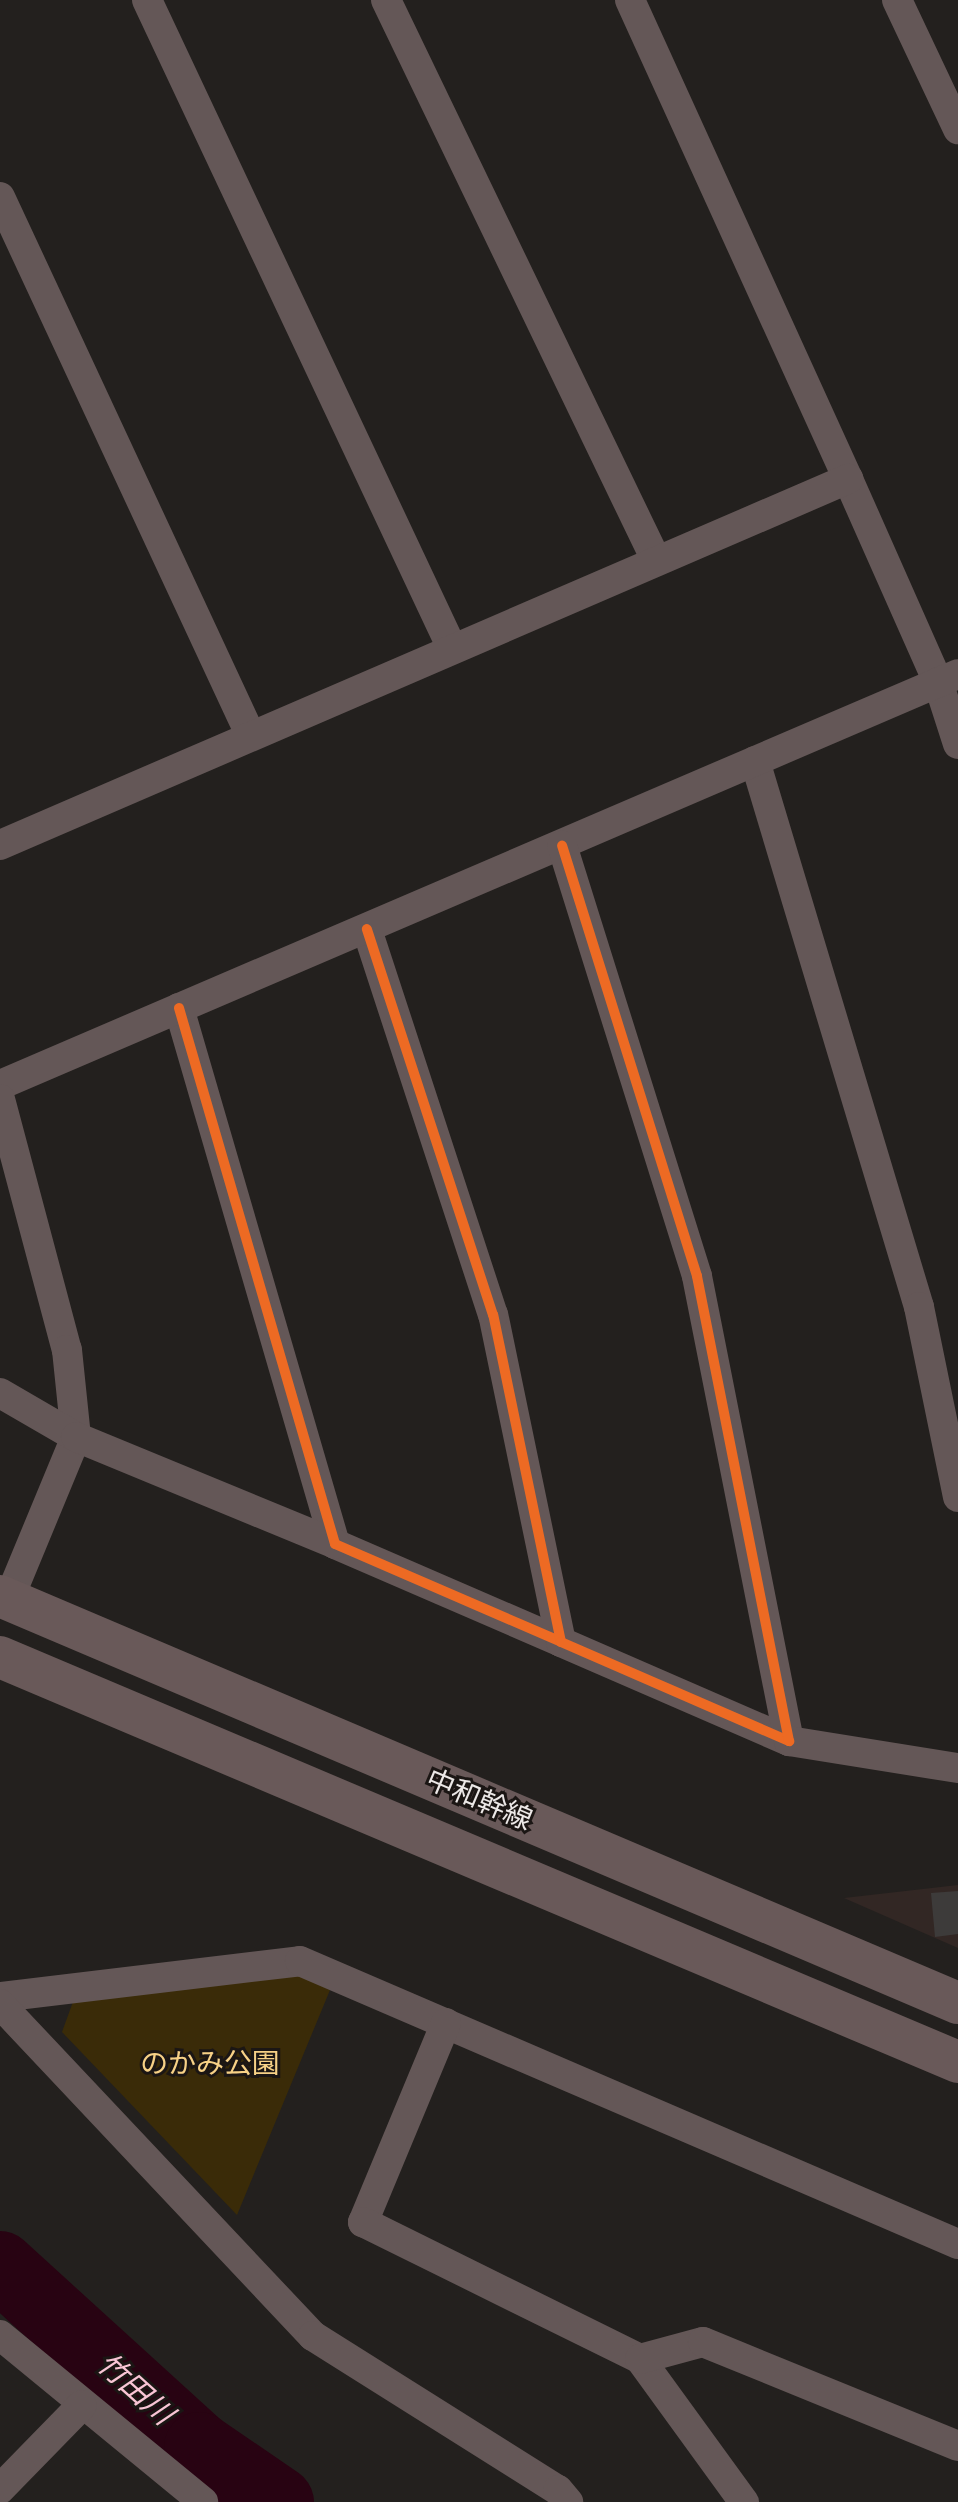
<!DOCTYPE html>
<meta charset="utf-8">
<style>
body{margin:0}
#map{position:relative;width:958px;height:2502px;overflow:hidden;background:#23201e;font-family:"Fira Sans","Noto Sans JP",sans-serif}
div>[style]{position:absolute}
[style*='--x']{left:calc(var(--x)*1px);top:calc(var(--y)*1px);width:calc(var(--w)*1px);rotate:calc(var(--a)*1deg)}
.built>*{inset:0;background:#322724}
.green>*{inset:0;background:#3a2b08}
.river>*{height:70px;margin:-35px;padding:0 35px;transform-origin:35px;border-radius:35px;background:#280312}
.building>*{inset:0;background:#3d3b3a}
.street>*{height:30px;margin:-15px;padding:0 15px;transform-origin:15px;border-radius:15px;background:#645757}
.secondary>*{height:42px;margin:-21px;padding:0 21px;transform-origin:21px;border-radius:21px;background:#695959}
.cycleway>*{height:10px;margin:-5px;padding:0 5px;transform-origin:5px;border-radius:5px;background:#ed6a23}
span{translate:-50% -50%;white-space:nowrap;text-align:center;line-height:1.15;-webkit-text-stroke:6px #1b1614;paint-order:stroke}
.street-label{font-size:28px;color:#ece8e7}
.park-label{font-size:28px;color:#f7d186}
.water-label{font-size:30px;color:#f9c5d5;font-style:italic}
</style>
<div id="map">
<div class="built">
<i style="clip-path:polygon(958px 1885px,958px 1948px,844px 1898px)"></i>
</div>
<div class="green">
<i style="clip-path:polygon(294px 1971px,330px 1990px,237px 2215px,62px 2032px,74px 1999px)"></i>
</div>
<div class="river">
<i style="--x:0;--y:2266;--w:269;--a:42.3"></i>
<i style="--x:199;--y:2447;--w:97;--a:34.5"></i>
</div>
<div class="building">
<i style="clip-path:polygon(958px 1891px,958px 1934px,935px 1937px,931px 1893px)"></i>
</div>
<div class="street">
<i style="--x:147;--y:0;--w:714;--a:64.8"></i>
<i style="--x:386;--y:0;--w:619;--a:64.26"></i>
<i style="--x:630;--y:0;--w:526;--a:65.53"></i>
<i style="--x:848;--y:479;--w:222;--a:66.1"></i>
<i style="--x:938;--y:682;--w:65;--a:72.1"></i>
<i style="--x:897;--y:0;--w:143;--a:64.7"></i>
<i style="--x:0;--y:197;--w:592;--a:65.04"></i>
<i style="--x:755;--y:761;--w:570;--a:73.28"></i>
<i style="--x:919;--y:1307;--w:194;--a:78.4"></i>
<i style="--x:0;--y:845;--w:924;--a:-23.35"></i>
<i style="--x:179;--y:1008;--w:558;--a:73.77"></i>
<i style="--x:335;--y:1544;--w:246;--a:23.4"></i>
<i style="--x:561;--y:1642;--w:334;--a:-101.7"></i>
<i style="--x:493;--y:1315;--w:406;--a:-108.1"></i>
<i style="--x:0;--y:1085;--w:1042;--a:-23.22"></i>
<i style="--x:0;--y:1099;--w:260;--a:75.1"></i>
<i style="--x:67;--y:1350;--w:87;--a:84.1"></i>
<i style="--x:76;--y:1437;--w:178;--a:112.5"></i>
<i style="--x:0;--y:1393;--w:88;--a:30.1"></i>
<i style="--x:76;--y:1437;--w:280;--a:22.4"></i>
<i style="--x:561;--y:1642;--w:249;--a:23.5"></i>
<i style="--x:789;--y:1741;--w:474;--a:-101.2"></i>
<i style="--x:697;--y:1276;--w:451;--a:-107.4"></i>
<i style="--x:789;--y:1741;--w:171;--a:9.1"></i>
<i style="--x:0;--y:1997;--w:302;--a:-6.8"></i>
<i style="--x:300;--y:1961;--w:716;--a:23.27"></i>
<i style="--x:0;--y:2004;--w:456;--a:46.7"></i>
<i style="--x:313;--y:2336;--w:289;--a:32.2"></i>
<i style="--x:558;--y:2490;--w:16;--a:50"></i>
<i style="--x:446;--y:2023;--w:216;--a:112.6"></i>
<i style="--x:363;--y:2222;--w:309;--a:26.3"></i>
<i style="--x:640;--y:2359;--w:177;--a:54"></i>
<i style="--x:0;--y:2335;--w:263;--a:39.4"></i>
<i style="--x:640;--y:2359;--w:65;--a:-15.1"></i>
<i style="--x:703;--y:2342;--w:275;--a:22.2"></i>
<i style="--x:0;--y:2489;--w:117;--a:-45.7"></i>
</div>
<div class="secondary">
<i style="--x:0;--y:1596;--w:1041;--a:23.02"></i>
<i style="--x:0;--y:1657;--w:1040;--a:22.92"></i>
</div>
<div class="cycleway">
<i style="--x:179;--y:1008;--w:558;--a:73.77"></i>
<i style="--x:335;--y:1544;--w:246;--a:23.4"></i>
<i style="--x:561;--y:1642;--w:334;--a:-101.7"></i>
<i style="--x:493;--y:1315;--w:406;--a:-108.1"></i>
<i style="--x:561;--y:1642;--w:249;--a:23.5"></i>
<i style="--x:789;--y:1741;--w:474;--a:-101.2"></i>
<i style="--x:697;--y:1276;--w:451;--a:-107.4"></i>
</div>
<div class="street-label">
<span style="left:479px;top:1800px;rotate:23deg">中和幹線</span>
</div>
<div class="park-label">
<span style="left:210px;top:2064px">のかみ公園</span>
</div>
<div class="water-label">
<span style="left:135px;top:2389px;rotate:42deg">竹田川</span>
</div>
</div>
